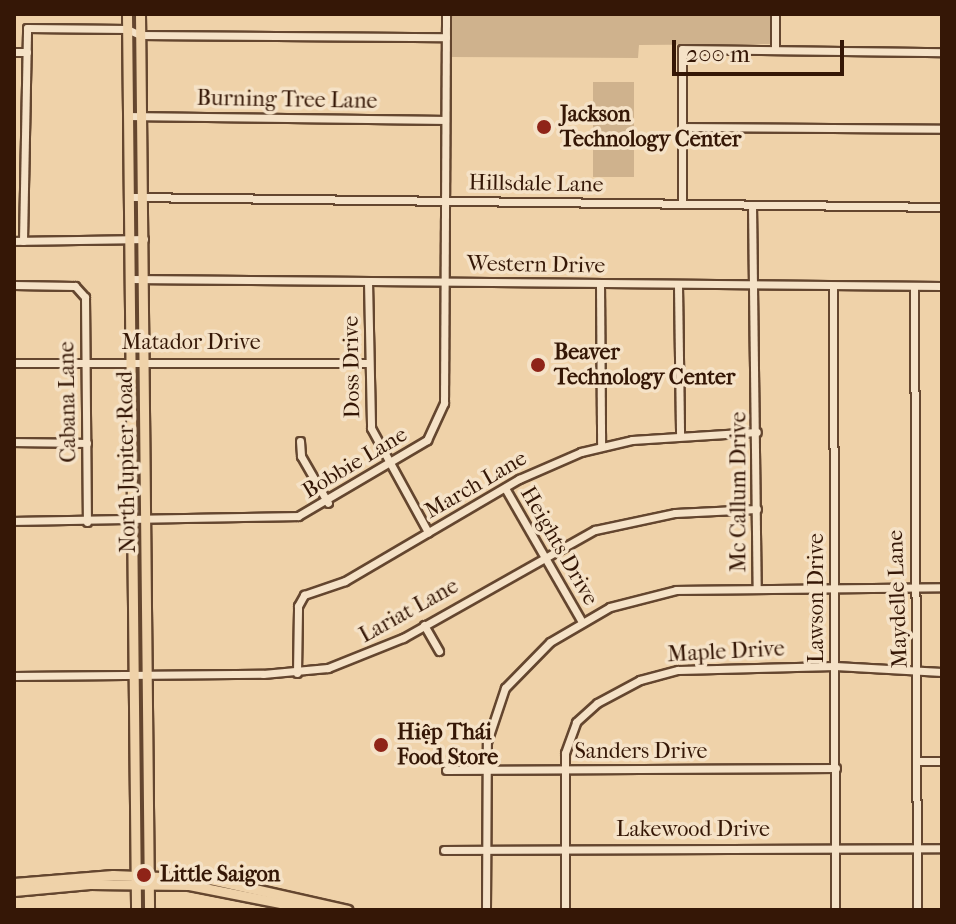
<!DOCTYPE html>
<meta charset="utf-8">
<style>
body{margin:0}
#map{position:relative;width:956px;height:924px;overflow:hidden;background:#efd2a9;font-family:"IM FELL French Canon",serif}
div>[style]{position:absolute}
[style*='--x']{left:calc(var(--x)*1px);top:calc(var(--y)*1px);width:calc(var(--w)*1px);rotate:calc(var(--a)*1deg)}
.green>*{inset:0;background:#cfb28d;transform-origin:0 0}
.roads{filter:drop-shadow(2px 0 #64462f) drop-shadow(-2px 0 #64462f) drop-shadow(0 2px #64462f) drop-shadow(0 -2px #64462f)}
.minor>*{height:7px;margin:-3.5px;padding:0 3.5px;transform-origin:3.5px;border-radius:3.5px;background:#f5e2c7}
.major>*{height:9px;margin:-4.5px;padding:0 4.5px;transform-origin:4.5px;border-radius:4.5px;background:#efd2a9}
.dots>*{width:22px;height:22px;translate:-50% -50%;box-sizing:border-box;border:4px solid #f5e2c7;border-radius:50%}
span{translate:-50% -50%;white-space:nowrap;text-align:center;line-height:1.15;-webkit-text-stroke:7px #f5e2c7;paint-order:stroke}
.street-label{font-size:22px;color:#351706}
.poi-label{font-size:22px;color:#351706;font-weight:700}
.left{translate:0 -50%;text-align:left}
.frame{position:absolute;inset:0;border:16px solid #351706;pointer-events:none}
.scale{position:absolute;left:672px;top:40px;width:172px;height:36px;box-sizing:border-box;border:4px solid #351706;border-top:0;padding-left:10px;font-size:24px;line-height:28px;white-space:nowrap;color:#351706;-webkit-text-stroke:6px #f5e2c7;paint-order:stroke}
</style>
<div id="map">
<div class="green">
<i style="clip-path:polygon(451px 14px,771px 14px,771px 44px,639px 45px,638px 58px,450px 57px)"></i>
<i style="left:593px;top:82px;width:41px;height:95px"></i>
</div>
<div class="roads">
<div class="minor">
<i style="--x:775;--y:50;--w:36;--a:-90"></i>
<i style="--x:14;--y:52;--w:13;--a:0"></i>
<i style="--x:129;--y:116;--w:316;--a:0.7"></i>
<i style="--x:682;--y:127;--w:260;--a:0.4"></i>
<i style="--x:129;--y:197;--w:813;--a:0.7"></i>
<i style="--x:682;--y:204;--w:155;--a:-90"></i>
<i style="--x:682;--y:49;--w:260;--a:0.7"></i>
<i style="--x:752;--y:205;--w:382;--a:89.3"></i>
<i style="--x:14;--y:241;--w:130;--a:-0.9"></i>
<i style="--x:23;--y:241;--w:213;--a:-88.9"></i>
<i style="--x:27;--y:28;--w:100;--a:0.6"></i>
<i style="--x:127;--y:29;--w:14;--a:25"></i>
<i style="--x:140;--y:35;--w:306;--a:0.4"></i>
<i style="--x:130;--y:279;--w:812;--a:0.49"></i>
<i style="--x:368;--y:281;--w:147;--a:88.8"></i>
<i style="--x:371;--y:428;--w:119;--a:61.3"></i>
<i style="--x:600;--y:284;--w:162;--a:89.6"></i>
<i style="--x:14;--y:285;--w:61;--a:0.9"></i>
<i style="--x:75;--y:286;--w:15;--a:48"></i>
<i style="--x:85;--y:297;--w:225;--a:89.5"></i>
<i style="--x:678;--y:286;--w:148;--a:89.2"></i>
<i style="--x:833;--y:286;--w:624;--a:89.82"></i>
<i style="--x:914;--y:286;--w:624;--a:89.72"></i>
<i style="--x:14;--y:363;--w:354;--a:0"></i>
<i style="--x:300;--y:441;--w:15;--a:86"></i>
<i style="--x:301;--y:456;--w:54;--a:60.1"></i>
<i style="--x:14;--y:442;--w:73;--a:0.8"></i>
<i style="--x:505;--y:488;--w:155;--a:60.1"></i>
<i style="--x:14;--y:521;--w:284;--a:-1"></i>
<i style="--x:298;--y:516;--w:150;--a:-30.5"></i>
<i style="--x:427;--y:440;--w:41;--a:-65.3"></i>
<i style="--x:444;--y:403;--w:389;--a:-89.7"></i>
<i style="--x:424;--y:625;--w:30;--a:60"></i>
<i style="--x:297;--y:673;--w:67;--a:-89.1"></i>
<i style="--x:298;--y:606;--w:13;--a:-61"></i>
<i style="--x:304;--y:595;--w:43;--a:-18.9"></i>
<i style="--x:345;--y:581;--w:202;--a:-30.4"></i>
<i style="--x:519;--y:479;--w:68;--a:-23.5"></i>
<i style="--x:581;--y:452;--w:52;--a:-13.2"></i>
<i style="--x:632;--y:440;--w:125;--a:-3.7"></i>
<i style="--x:14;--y:676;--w:249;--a:-0.5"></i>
<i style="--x:263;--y:674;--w:65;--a:-5.3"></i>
<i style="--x:328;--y:668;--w:81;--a:-21.8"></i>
<i style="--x:403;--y:638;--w:220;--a:-29.4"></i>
<i style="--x:595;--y:530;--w:82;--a:-12"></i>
<i style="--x:675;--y:513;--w:82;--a:-2.8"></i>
<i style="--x:919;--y:761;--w:23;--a:0"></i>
<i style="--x:446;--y:770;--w:390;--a:-0.3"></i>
<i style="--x:444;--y:850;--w:498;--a:-0.2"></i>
<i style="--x:486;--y:910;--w:168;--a:-89.7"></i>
<i style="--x:487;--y:742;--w:57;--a:-71.6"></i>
<i style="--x:505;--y:688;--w:64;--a:-45.6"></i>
<i style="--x:550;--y:642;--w:69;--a:-30.3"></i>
<i style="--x:610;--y:607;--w:68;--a:-14.4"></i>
<i style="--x:676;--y:590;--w:266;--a:-0.6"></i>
<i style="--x:565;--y:910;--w:157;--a:-90"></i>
<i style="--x:565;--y:753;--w:33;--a:-70"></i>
<i style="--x:576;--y:722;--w:28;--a:-42"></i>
<i style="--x:597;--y:703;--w:49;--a:-28.1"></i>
<i style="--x:640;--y:680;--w:39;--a:-15"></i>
<i style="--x:678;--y:670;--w:157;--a:-1.5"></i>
<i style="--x:835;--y:666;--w:107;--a:3.2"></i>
</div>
<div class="major">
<i style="--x:127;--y:14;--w:896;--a:89.42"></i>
<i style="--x:140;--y:14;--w:896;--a:89.42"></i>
<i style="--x:14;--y:883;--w:99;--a:-4.6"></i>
<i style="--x:113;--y:875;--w:97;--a:2.4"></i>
<i style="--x:210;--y:879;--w:141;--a:12.7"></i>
<i style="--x:14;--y:891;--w:76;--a:-5.3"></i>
<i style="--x:90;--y:884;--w:99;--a:0.6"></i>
<i style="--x:189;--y:885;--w:128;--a:11.2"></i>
</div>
</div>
<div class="dots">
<i style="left:544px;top:127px;background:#8f2418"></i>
<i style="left:538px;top:365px;background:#8f2418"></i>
<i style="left:381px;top:745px;background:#8f2418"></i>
<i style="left:144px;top:875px;background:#8f2418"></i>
</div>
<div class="street-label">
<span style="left:287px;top:100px;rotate:1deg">Burning Tree Lane</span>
<span style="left:536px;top:184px;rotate:1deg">Hillsdale Lane</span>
<span style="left:536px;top:265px;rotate:1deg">Western Drive</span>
<span style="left:191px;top:343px">Matador Drive</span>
<span style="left:352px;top:367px;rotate:-91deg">Doss Drive</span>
<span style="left:68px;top:402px;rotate:-91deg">Cabana Lane</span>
<span style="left:127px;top:462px;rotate:-91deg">North Jupiter Road</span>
<span style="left:355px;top:463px;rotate:-31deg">Bobbie Lane</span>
<span style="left:476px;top:485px;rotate:-30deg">March Lane</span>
<span style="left:739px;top:492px;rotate:-90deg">Mc Callum Drive</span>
<span style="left:559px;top:546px;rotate:60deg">Heights Drive</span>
<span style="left:817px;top:598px;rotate:-90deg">Lawson Drive</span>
<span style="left:898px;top:599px;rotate:-92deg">Maydelle Lane</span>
<span style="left:409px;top:611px;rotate:-29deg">Lariat Lane</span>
<span style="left:726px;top:652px;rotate:-3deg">Maple Drive</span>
<span style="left:641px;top:752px">Sanders Drive</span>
<span style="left:693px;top:830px">Lakewood Drive</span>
</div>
<div class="poi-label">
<span class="left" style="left:560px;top:127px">Jackson<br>Technology Center</span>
<span class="left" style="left:554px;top:365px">Beaver<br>Technology Center</span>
<span class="left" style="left:397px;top:745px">Hiệp Thái<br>Food Store</span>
<span class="left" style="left:160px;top:875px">Little Saigon</span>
</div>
<div class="frame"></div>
<div class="scale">200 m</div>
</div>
